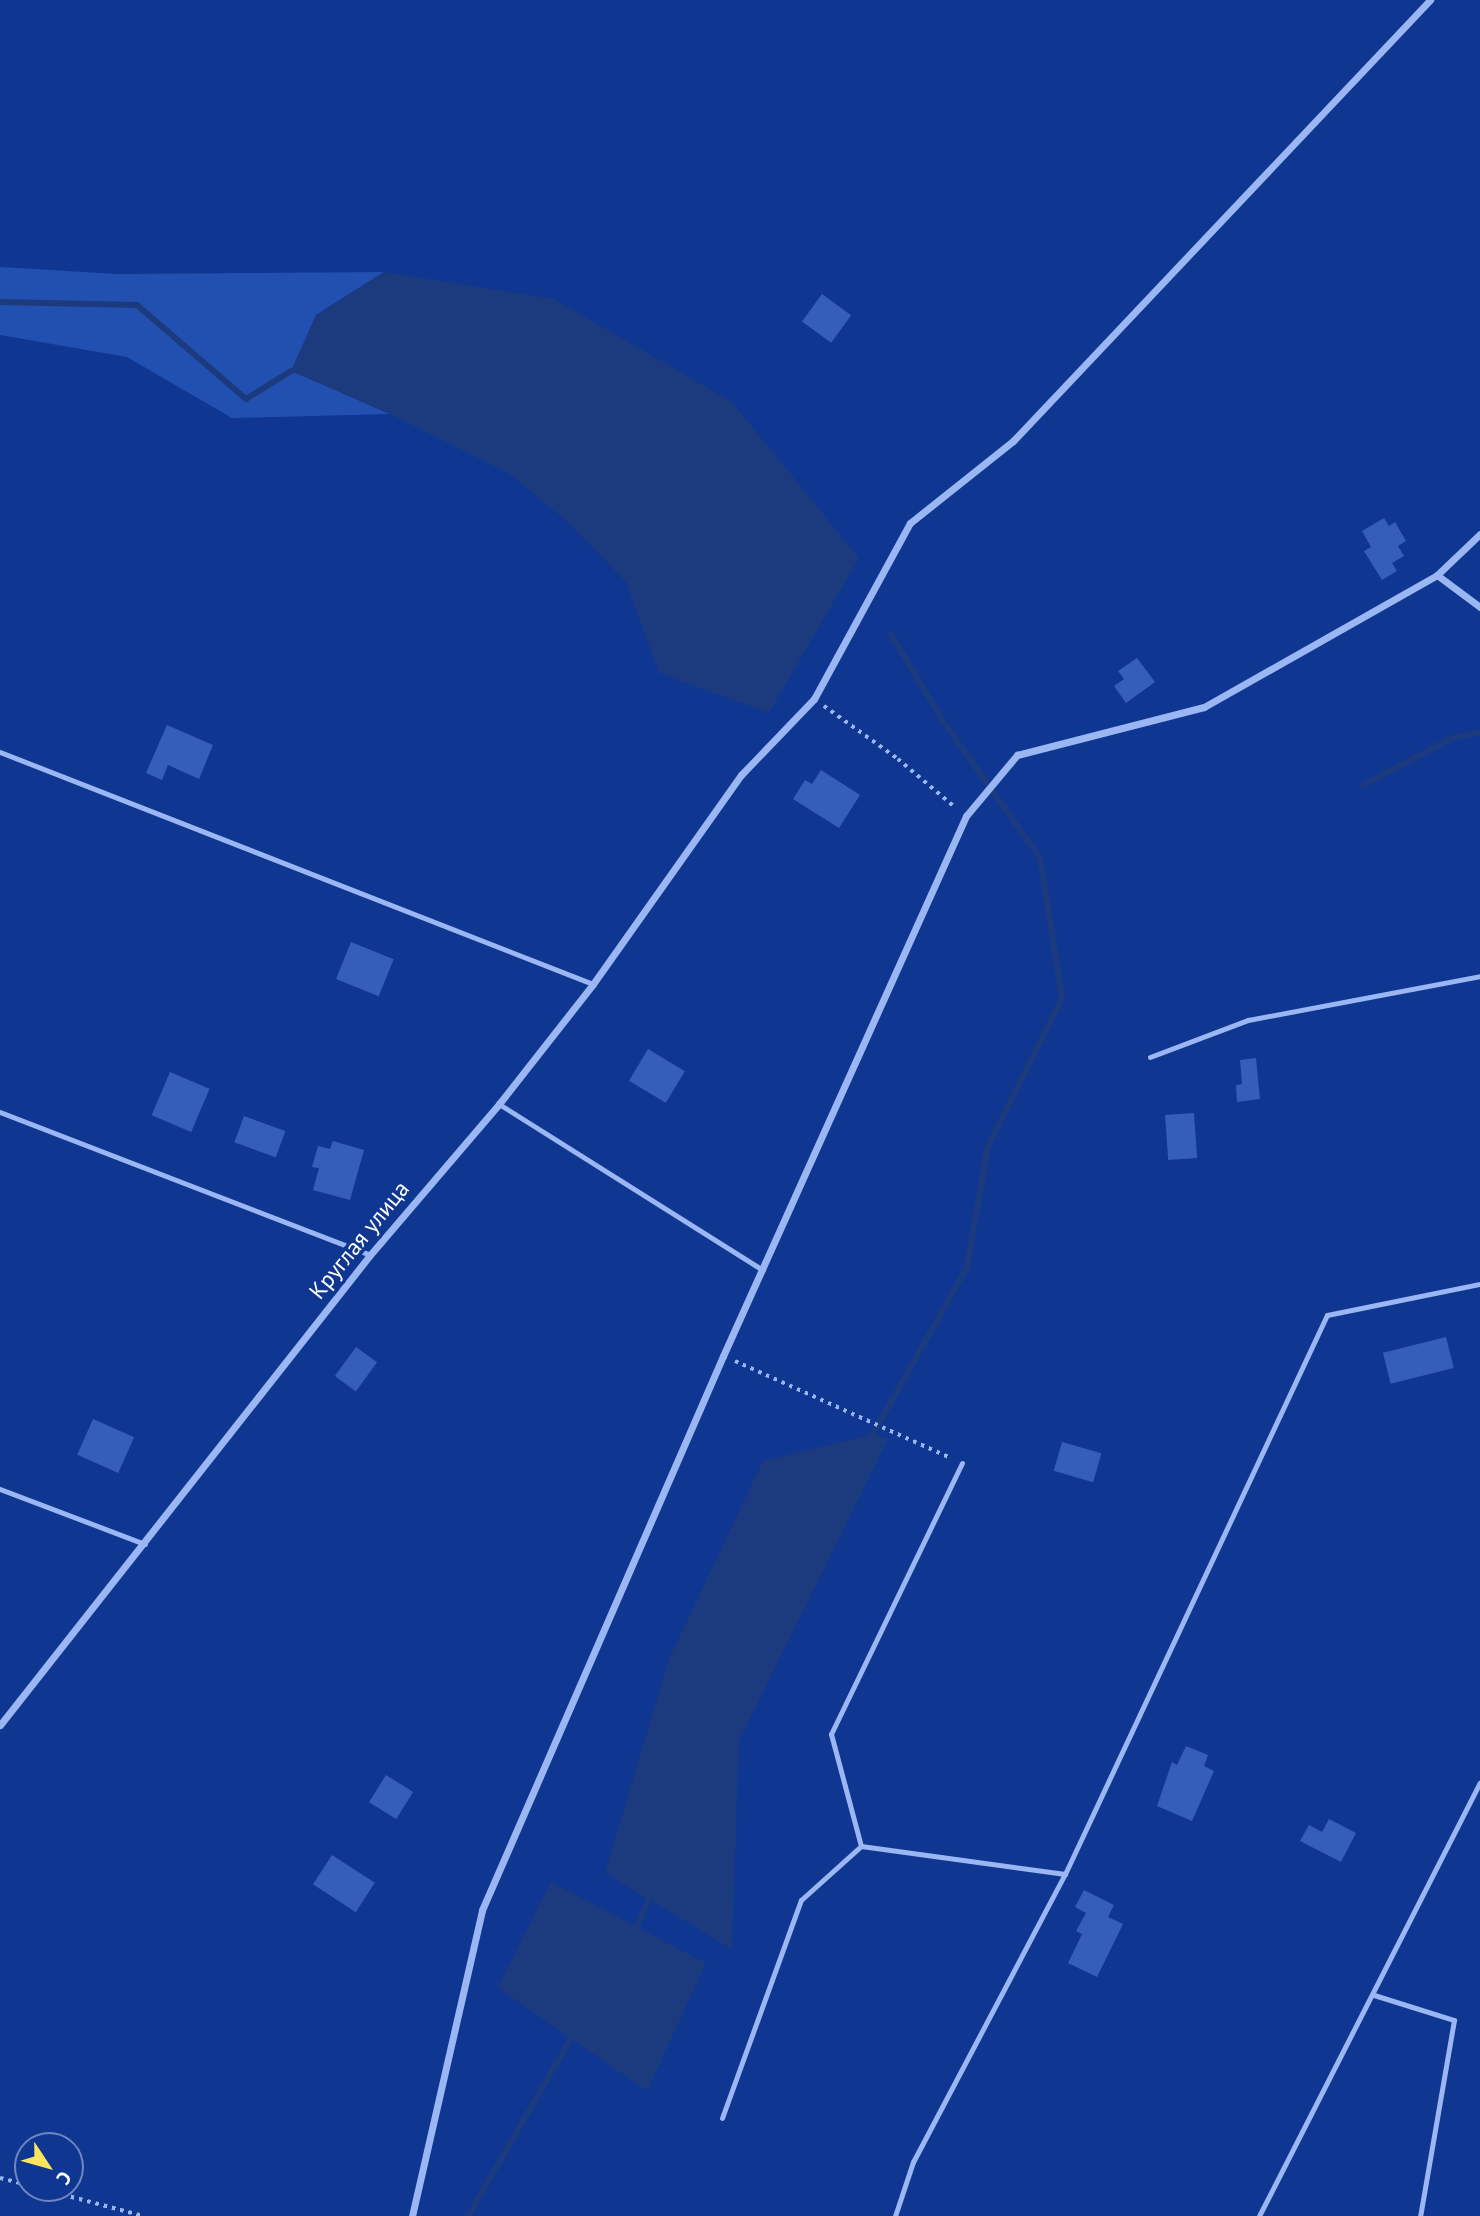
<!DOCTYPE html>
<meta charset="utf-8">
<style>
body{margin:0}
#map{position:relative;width:1480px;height:2216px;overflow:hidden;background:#0f3792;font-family:"PT Sans",sans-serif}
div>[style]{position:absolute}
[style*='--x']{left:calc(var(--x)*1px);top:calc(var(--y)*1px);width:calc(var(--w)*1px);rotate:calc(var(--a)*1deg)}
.green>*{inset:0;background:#2150b1}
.water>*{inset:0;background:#1c3a7e}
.stream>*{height:6px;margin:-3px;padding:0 3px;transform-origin:3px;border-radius:3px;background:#1c3a7e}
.building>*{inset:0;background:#345eb9;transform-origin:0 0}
.path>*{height:3.5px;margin-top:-1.75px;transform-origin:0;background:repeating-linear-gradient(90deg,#9ab7f3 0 3.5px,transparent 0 8.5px)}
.service>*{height:5px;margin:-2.5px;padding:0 2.5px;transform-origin:2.5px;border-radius:2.5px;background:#9ab7f3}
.minor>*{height:7px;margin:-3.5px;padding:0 3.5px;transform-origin:3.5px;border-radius:3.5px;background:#9ab7f3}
span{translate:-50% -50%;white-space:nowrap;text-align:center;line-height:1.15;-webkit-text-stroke:7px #0f3792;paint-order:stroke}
.street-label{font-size:23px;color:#fff}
.north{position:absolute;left:14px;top:2132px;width:70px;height:70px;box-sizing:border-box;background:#0f3792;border:2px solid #6f87be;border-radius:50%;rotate:126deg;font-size:19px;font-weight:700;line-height:28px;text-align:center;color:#fff}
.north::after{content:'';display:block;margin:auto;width:24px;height:32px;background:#ffe55d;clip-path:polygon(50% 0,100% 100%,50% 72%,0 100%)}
</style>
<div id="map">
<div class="green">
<i style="clip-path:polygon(0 267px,117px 274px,384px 272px,316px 315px,292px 371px,390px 414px,232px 418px,127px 357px,0 335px)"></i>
</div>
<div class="water">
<i style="clip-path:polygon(384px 272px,554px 299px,732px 402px,859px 558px,769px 713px,659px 673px,626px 582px,563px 518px,510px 474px,390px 414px,291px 371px,316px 315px)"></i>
<i style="clip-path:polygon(873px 1434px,888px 1439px,739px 1741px,732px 1949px,605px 1873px,669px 1659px,763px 1461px)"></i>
<i style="clip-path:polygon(551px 1882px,706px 1963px,647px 2091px,498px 1988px)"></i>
</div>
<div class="stream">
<i style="--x:0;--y:302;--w:137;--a:1.3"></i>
<i style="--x:137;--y:305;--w:144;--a:40.8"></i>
<i style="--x:246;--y:399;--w:53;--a:-31.9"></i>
<i style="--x:1363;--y:785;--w:101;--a:-27.8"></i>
<i style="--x:1452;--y:738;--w:29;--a:-12"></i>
<i style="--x:873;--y:1434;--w:192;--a:-60.6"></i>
<i style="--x:967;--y:1267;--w:123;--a:-80.2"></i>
<i style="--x:988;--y:1146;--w:165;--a:-63.4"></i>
<i style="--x:1062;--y:998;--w:142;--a:-98.9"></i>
<i style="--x:1040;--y:858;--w:168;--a:-125.3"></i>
<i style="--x:943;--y:721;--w:101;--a:-120.9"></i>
<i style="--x:637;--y:1927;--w:30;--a:-67"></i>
<i style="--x:468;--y:2216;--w:203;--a:-59.9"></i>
</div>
<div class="building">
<i style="left:822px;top:294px;width:36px;height:34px;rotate:36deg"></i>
<i style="clip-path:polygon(1384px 518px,1389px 526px,1395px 522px,1406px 541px,1398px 546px,1404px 556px,1392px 563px,1397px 571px,1382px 580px,1364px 551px,1371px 547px,1362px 531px)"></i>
<i style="clip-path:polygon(1137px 658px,1155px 682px,1126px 703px,1114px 686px,1124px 679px,1118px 671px)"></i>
<i style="clip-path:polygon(167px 725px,213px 745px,199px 779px,168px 765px,162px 780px,146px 773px)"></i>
<i style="clip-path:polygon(821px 770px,860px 795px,839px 828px,793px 799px,805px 780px,812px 784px)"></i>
<i style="left:351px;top:942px;width:46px;height:40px;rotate:22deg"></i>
<i style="left:648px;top:1049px;width:43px;height:37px;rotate:31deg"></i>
<i style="clip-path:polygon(1256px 1058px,1260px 1099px,1237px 1102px,1236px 1085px,1242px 1084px,1240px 1060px)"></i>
<i style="left:170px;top:1072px;width:43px;height:47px;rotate:23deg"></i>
<i style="left:1194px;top:1113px;width:45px;height:29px;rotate:86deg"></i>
<i style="left:244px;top:1116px;width:44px;height:28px;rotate:20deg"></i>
<i style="clip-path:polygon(333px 1141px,364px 1150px,350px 1200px,313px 1190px,319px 1168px,312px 1167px,318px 1146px,330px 1149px)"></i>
<i style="left:1446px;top:1337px;width:32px;height:65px;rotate:76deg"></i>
<i style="left:356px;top:1347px;width:26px;height:36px;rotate:36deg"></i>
<i style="left:93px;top:1419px;width:45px;height:39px;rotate:24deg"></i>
<i style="left:1062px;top:1442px;width:41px;height:30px;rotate:16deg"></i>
<i style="clip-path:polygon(1186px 1746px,1208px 1755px,1204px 1766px,1214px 1771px,1192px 1821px,1157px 1806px,1172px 1762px,1177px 1765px)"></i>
<i style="left:386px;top:1775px;width:32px;height:32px;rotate:32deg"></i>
<i style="clip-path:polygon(1329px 1819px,1356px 1833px,1341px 1862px,1300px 1841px,1309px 1825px,1322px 1832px)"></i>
<i style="left:332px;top:1855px;width:51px;height:35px;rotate:33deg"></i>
<i style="clip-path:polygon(1084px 1890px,1114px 1905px,1108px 1917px,1123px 1924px,1097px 1977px,1068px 1963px,1082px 1934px,1076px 1931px,1086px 1913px,1075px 1907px)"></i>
</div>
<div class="path">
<i style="--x:824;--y:706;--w:91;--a:35.6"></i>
<i style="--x:898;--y:759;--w:76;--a:40.2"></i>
<i style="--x:735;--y:1361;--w:237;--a:24.2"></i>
<i style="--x:0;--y:2178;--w:29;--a:14"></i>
<i style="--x:38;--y:2188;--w:109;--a:14.9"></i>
</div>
<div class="service">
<i style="--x:0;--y:752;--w:637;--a:21.37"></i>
<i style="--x:1150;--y:1057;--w:105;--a:-20.7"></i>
<i style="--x:1248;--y:1020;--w:236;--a:-10.7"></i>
<i style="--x:499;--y:1104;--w:312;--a:32.2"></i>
<i style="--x:0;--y:1112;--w:397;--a:21.1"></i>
<i style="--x:962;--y:1463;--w:301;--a:115.8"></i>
<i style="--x:831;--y:1734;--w:116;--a:75"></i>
<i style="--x:861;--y:1846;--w:206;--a:7.8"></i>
<i style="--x:0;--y:1489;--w:155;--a:20.8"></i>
<i style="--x:1374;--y:1995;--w:84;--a:17.4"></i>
<i style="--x:1454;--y:2020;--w:199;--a:99.8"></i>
<i style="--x:722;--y:2118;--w:232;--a:-70.1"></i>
<i style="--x:801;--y:1900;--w:81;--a:-42"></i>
<i style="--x:895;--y:2216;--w:57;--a:-71.6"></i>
<i style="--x:913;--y:2162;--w:326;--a:-62.2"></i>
<i style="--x:1065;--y:1874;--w:617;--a:-64.89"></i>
<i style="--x:1327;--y:1315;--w:156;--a:-11.5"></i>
<i style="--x:1259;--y:2216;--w:486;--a:-63"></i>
</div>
<div class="minor">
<i style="--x:1437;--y:575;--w:54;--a:36.7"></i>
<i style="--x:0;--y:1725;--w:598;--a:-51.79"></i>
<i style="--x:370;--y:1255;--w:199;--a:-49.5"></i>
<i style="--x:499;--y:1104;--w:152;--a:-51.9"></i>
<i style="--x:593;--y:984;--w:256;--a:-54.7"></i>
<i style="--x:741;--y:775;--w:105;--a:-46.2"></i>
<i style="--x:814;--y:699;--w:200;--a:-61.4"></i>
<i style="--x:910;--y:523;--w:132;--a:-38.5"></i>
<i style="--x:1013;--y:441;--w:607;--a:-46.6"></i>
<i style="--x:412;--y:2216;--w:314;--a:-77.1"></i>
<i style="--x:482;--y:1910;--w:604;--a:-66.49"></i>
<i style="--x:723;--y:1356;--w:592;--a:-65.77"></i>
<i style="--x:966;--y:816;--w:80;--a:-50.1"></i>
<i style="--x:1017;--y:755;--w:193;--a:-14.4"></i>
<i style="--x:1204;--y:707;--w:268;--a:-29.5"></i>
<i style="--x:1437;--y:575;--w:59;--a:-43.6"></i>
</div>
<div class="street-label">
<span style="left:359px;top:1240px;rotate:-51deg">Круглая улица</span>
</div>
<div class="north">С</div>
</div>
